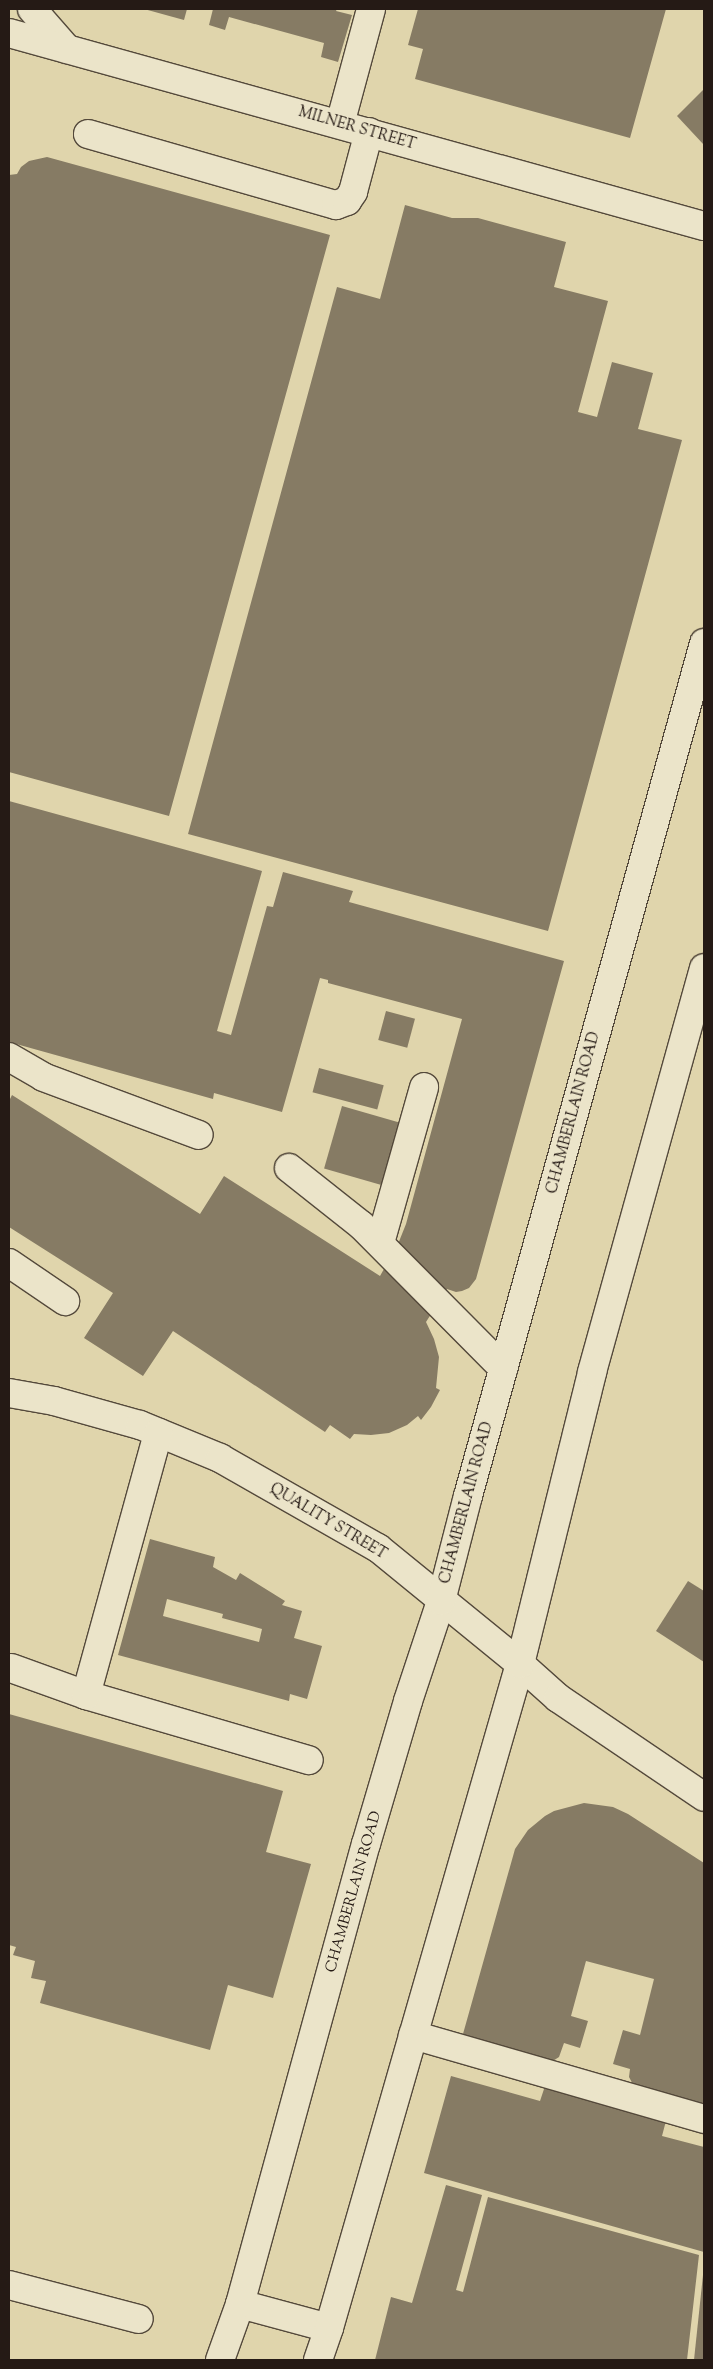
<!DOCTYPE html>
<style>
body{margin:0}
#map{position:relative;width:713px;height:2369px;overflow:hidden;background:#e0d5ac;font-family:"Sorts Mill Goudy",serif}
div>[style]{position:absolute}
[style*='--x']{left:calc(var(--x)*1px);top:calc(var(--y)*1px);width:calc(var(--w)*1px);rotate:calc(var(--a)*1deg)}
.building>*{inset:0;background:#867b64;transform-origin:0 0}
.roads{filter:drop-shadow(1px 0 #54493b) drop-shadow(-1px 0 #54493b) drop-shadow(0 1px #54493b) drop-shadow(0 -1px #54493b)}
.minor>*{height:28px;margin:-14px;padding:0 14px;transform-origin:14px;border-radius:14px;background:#ebe4c9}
span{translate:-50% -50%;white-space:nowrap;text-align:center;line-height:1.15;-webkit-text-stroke:4px #ebe4c9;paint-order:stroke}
.street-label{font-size:15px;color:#251a15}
.frame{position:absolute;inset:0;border:10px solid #251a15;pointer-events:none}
</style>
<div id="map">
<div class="building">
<i style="clip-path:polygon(144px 9px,187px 9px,184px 20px)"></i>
<i style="clip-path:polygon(213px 9px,337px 9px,336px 11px,352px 15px,338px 62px,321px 57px,324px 43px,229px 17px,225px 30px,209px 25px)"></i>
<i style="clip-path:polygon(418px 9px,666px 9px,630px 138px,415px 79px,423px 49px,408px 45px)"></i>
<i style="clip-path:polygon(704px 89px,704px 145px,677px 116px)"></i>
<i style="clip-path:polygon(47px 157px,330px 235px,169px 816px,9px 772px,9px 175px,17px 174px,21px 167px,29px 161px)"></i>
<i style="clip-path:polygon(405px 205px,452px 218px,478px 218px,566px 242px,554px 287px,608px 301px,578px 412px,597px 417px,612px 362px,653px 373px,638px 429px,682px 440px,548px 931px,188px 834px,337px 287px,380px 299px)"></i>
<i style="clip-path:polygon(9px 801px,262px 871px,217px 1031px,231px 1035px,267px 906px,273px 907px,283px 872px,353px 891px,349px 902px,564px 961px,476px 1279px,469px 1288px,462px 1291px,456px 1292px,447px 1289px,426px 1322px,434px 1339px,439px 1357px,436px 1388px,440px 1390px,431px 1407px,421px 1420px,418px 1416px,407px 1425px,389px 1433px,371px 1435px,354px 1434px,350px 1439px,330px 1425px,325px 1432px,173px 1331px,143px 1376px,84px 1338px,113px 1293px,9px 1227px,9px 1101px,12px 1095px,200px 1214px,224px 1176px,380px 1276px,398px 1244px,406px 1224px,462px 1019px,328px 983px,328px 980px,320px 978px,282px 1112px,214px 1093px,213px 1099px,9px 1042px)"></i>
<i style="left:386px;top:1011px;width:30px;height:30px;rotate:15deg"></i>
<i style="left:319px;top:1068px;width:67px;height:25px;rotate:15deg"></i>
<i style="left:342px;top:1106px;width:65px;height:65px;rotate:16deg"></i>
<i style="clip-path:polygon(evenodd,150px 1539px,215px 1557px,213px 1567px,236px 1580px,240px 1573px,285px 1601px,282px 1605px,302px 1611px,294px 1638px,322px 1646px,307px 1699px,290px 1694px,289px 1701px,118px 1655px,150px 1539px,167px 1599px,223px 1614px,222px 1618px,262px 1629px,259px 1642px,163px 1616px,167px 1599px)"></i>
<i style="clip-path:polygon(688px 1581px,704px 1591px,704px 1662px,656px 1631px)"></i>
<i style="clip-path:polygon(9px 1714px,283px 1791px,266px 1852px,311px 1864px,273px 1998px,228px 1985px,210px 2050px,40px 2003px,46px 1981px,31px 1978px,35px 1961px,13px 1955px,16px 1947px,9px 1945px)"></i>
<i style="clip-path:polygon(584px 1803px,613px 1807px,628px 1814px,704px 1863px,704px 2107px,637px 2092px,629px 2077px,630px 2069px,613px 2064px,623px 2030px,640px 2035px,654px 1979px,586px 1961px,571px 2016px,588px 2021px,580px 2048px,564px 2043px,559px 2057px,545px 2066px,461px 2041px,515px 1849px,528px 1830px,545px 1816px,554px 1811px)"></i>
<i style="clip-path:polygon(451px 2076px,540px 2101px,546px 2083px,667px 2117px,662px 2136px,704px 2147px,704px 2252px,424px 2173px)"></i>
<i style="clip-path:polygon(446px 2185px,482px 2195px,456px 2290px,463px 2292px,488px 2197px,699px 2255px,687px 2360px,375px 2360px,391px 2297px,412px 2303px)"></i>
<i style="clip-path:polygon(703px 2275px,704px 2360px,694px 2360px)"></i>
</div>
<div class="roads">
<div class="minor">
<i style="--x:32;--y:9;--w:53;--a:48.8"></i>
<i style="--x:9;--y:33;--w:721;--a:15.52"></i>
<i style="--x:340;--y:124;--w:119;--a:-74.9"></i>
<i style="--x:88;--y:134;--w:258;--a:16"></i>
<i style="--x:336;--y:205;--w:12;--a:-20"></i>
<i style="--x:347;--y:201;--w:11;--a:-56"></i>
<i style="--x:353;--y:192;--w:62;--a:-75.1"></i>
<i style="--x:9;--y:1057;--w:39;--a:30"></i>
<i style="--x:43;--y:1077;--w:166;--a:20.4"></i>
<i style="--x:289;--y:1168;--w:92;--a:38.4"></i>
<i style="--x:361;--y:1225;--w:202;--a:45.2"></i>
<i style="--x:380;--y:1243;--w:162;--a:-74.2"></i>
<i style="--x:9;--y:1263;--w:68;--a:34.2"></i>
<i style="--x:9;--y:1393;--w:46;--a:10.1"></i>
<i style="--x:54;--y:1401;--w:89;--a:15.6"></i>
<i style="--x:140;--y:1425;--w:87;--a:22.4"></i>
<i style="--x:220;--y:1458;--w:182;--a:29.7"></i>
<i style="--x:378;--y:1548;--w:183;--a:39.2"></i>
<i style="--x:520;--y:1664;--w:51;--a:41.8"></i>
<i style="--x:558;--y:1698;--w:176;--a:34.1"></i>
<i style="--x:11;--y:1668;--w:80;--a:19.8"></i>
<i style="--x:86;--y:1695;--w:232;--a:16.3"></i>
<i style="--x:86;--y:1695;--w:272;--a:-74.6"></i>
<i style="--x:413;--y:2035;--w:303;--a:16.1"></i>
<i style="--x:9;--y:2285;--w:134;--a:14.7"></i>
<i style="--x:240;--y:2304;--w:92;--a:15.1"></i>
<i style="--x:220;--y:2360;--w:59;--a:-70.3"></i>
<i style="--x:240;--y:2304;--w:477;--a:-74.7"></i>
<i style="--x:366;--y:1844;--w:149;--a:-73.6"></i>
<i style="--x:408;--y:1701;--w:105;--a:-71.7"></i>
<i style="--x:441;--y:1601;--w:108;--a:-75.6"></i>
<i style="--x:468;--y:1496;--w:885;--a:-74.53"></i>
<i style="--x:318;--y:2360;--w:34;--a:-71"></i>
<i style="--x:329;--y:2328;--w:691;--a:-73.95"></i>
<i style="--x:520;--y:1664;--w:301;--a:-76.1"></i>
<i style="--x:592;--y:1372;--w:419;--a:-74.5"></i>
</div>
</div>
<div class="street-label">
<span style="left:357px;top:129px;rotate:16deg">MILNER STREET</span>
<span style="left:574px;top:1113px;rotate:-75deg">CHAMBERLAIN ROAD</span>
<span style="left:467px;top:1503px;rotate:-75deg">CHAMBERLAIN ROAD</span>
<span style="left:328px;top:1522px;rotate:31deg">QUALITY STREET</span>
<span style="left:354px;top:1892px;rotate:-74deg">CHAMBERLAIN ROAD</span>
</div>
<div class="frame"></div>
</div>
